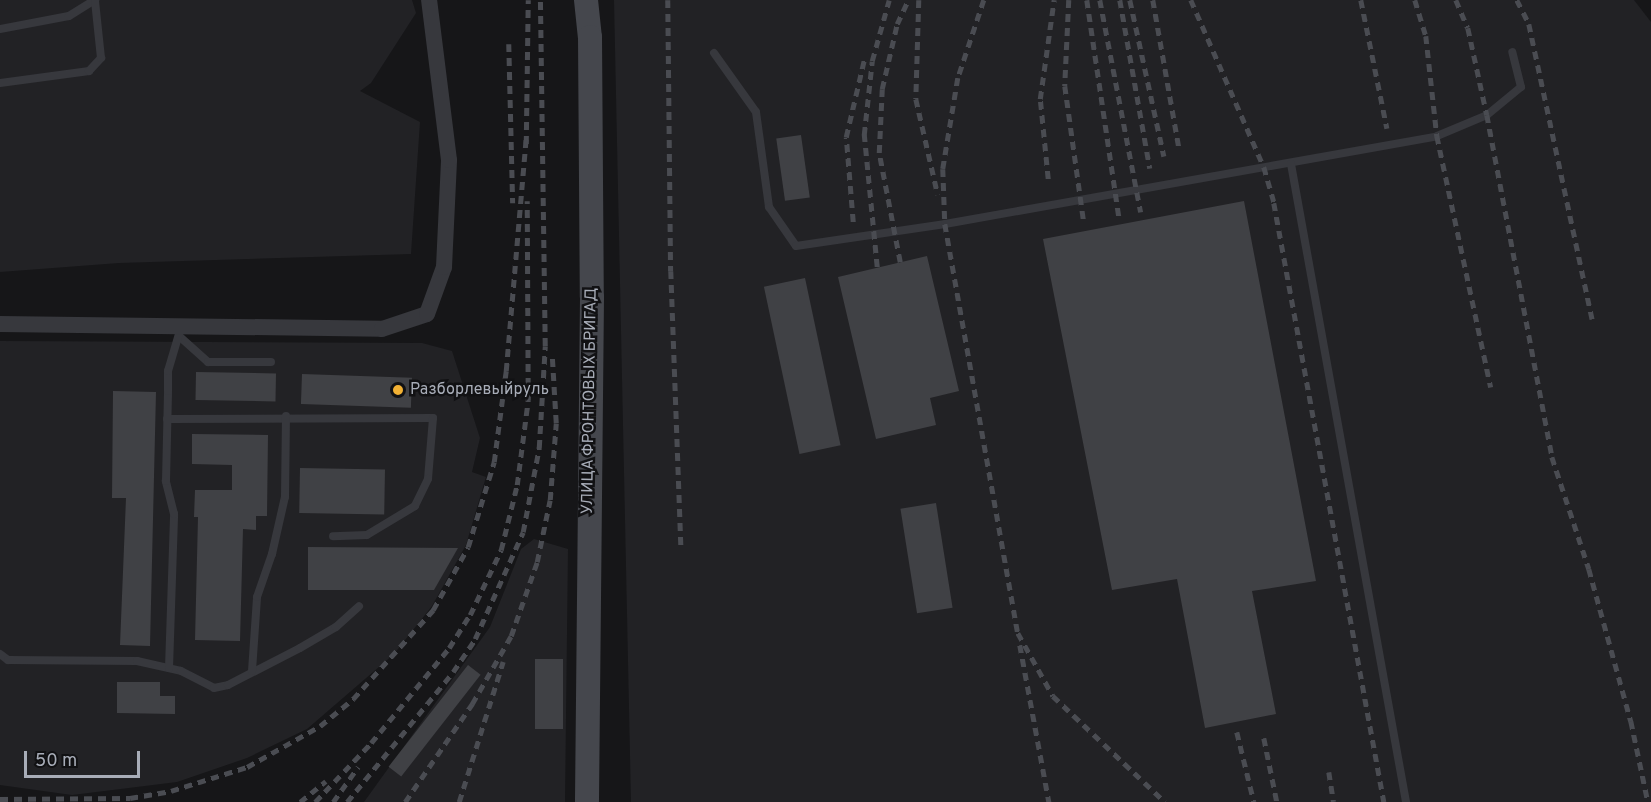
<!DOCTYPE html>
<meta charset="utf-8">
<style>
body{margin:0}
#map{position:relative;width:1651px;height:802px;overflow:hidden;background:#161618;font-family:Overpass,sans-serif}
div>[style]{position:absolute}
[style*='--x']{left:calc(var(--x)*1px);top:calc(var(--y)*1px);width:calc(var(--w)*1px);rotate:calc(var(--a)*1deg)}
.built>*{inset:0;background:#222225}
.building>*{inset:0;background:#404145;transform-origin:0 0}
.lane>*{height:8px;margin:-4px;padding:0 4px;transform-origin:4px;border-radius:4px;background:#37383d}
.street>*{height:16px;margin:-8px;padding:0 8px;transform-origin:8px;border-radius:8px;background:#37383d}
.secondary>*{height:24px;margin:-12px;padding:0 12px;transform-origin:12px;border-radius:12px;background:#45474d}
.rail>*{height:4.5px;margin-top:-2.25px;transform-origin:0;background:repeating-linear-gradient(90deg,#4a4c52 0 8px,transparent 0 14px)}
.dots>*{width:16px;height:16px;translate:-50% -50%;box-sizing:border-box;border:3px solid #111113;border-radius:50%}
span{translate:-50% -50%;white-space:nowrap;text-align:center;line-height:1.15;-webkit-text-stroke:5px #111113;paint-order:stroke}
.poi-label{font-size:16px;color:#a8adb8}
.left{translate:0 -50%;text-align:left}
.street-label{font-size:16px;color:#a8adb8}
.scale{position:absolute;left:24px;top:751px;width:116px;height:27px;box-sizing:border-box;border:3px solid #a8adb8;border-top:0;padding-left:8px;font-size:18px;line-height:21px;white-space:nowrap;color:#a8adb8;-webkit-text-stroke:4px #111113;paint-order:stroke}
</style>
<div id="map">
<div class="built">
<i style="clip-path:polygon(0 0,412px 0,416px 13px,371px 83px,360px 91px,420px 122px,411px 254px,119px 263px,0 272px)"></i>
<i style="clip-path:polygon(614px 0,1634px 0,1651px 22px,1651px 802px,631px 802px)"></i>
<i style="clip-path:polygon(0 341px,422px 343px,452px 351px,480px 438px,472px 472px,486px 477px,466px 545px,432px 606px,394px 654px,307px 729px,247px 758px,177px 782px,72px 795px,0 785px)"></i>
<i style="clip-path:polygon(534px 539px,568px 549px,565px 802px,364px 802px,490px 627px,521px 549px)"></i>
</div>
<div class="building">
<i style="left:801px;top:135px;width:63px;height:25px;rotate:82deg"></i>
<i style="clip-path:polygon(1244px 201px,1316px 581px,1252px 591px,1276px 714px,1205px 728px,1177px 579px,1112px 590px,1043px 239px)"></i>
<i style="clip-path:polygon(927px 256px,959px 391px,930px 398px,936px 425px,876px 439px,838px 277px)"></i>
<i style="left:805px;top:278px;width:171px;height:42px;rotate:78deg"></i>
<i style="left:196px;top:372px;width:80px;height:28px;rotate:1deg"></i>
<i style="left:302px;top:374px;width:110px;height:30px;rotate:2deg"></i>
<i style="clip-path:polygon(113px 391px,156px 392px,150px 646px,120px 645px,126px 498px,112px 498px)"></i>
<i style="clip-path:polygon(192px 434px,268px 435px,267px 516px,256px 516px,256px 530px,243px 529px,240px 641px,195px 640px,198px 517px,194px 517px,195px 490px,232px 490px,232px 465px,192px 464px)"></i>
<i style="left:300px;top:468px;width:85px;height:45px;rotate:1deg"></i>
<i style="left:936px;top:503px;width:106px;height:36px;rotate:81deg"></i>
<i style="clip-path:polygon(308px 547px,458px 548px,434px 590px,308px 590px)"></i>
<i style="left:535px;top:659px;width:28px;height:70px"></i>
<i style="left:468px;top:665px;width:16px;height:129px;rotate:38deg"></i>
<i style="clip-path:polygon(117px 682px,160px 682px,160px 696px,175px 696px,175px 714px,117px 713px)"></i>
</div>
<div class="lane">
<i style="--x:0;--y:29;--w:70;--a:-10.7"></i>
<i style="--x:69;--y:16;--w:31;--a:-32"></i>
<i style="--x:714;--y:53;--w:72;--a:54.6"></i>
<i style="--x:756;--y:112;--w:96;--a:82.2"></i>
<i style="--x:769;--y:207;--w:47;--a:55.3"></i>
<i style="--x:796;--y:246;--w:151;--a:-8.4"></i>
<i style="--x:945;--y:224;--w:500;--a:-10.1"></i>
<i style="--x:1437;--y:136;--w:54;--a:-22.8"></i>
<i style="--x:1487;--y:115;--w:44;--a:-39.5"></i>
<i style="--x:1521;--y:87;--w:36;--a:-104"></i>
<i style="--x:0;--y:83;--w:90;--a:-7.7"></i>
<i style="--x:89;--y:71;--w:18;--a:-47"></i>
<i style="--x:101;--y:58;--w:57;--a:-96"></i>
<i style="--x:1291;--y:164;--w:648;--a:79.78"></i>
<i style="--x:179;--y:336;--w:39;--a:42"></i>
<i style="--x:208;--y:362;--w:63;--a:0"></i>
<i style="--x:167;--y:419;--w:266;--a:-0.2"></i>
<i style="--x:433;--y:418;--w:61;--a:94.7"></i>
<i style="--x:428;--y:479;--w:30;--a:116"></i>
<i style="--x:415;--y:506;--w:56;--a:148.9"></i>
<i style="--x:367;--y:535;--w:34;--a:178"></i>
<i style="--x:0;--y:654;--w:10;--a:37"></i>
<i style="--x:8;--y:660;--w:129;--a:0.4"></i>
<i style="--x:137;--y:661;--w:45;--a:12.8"></i>
<i style="--x:181;--y:671;--w:37;--a:27"></i>
<i style="--x:214;--y:688;--w:14;--a:-12"></i>
<i style="--x:228;--y:685;--w:81;--a:-27.2"></i>
<i style="--x:300;--y:648;--w:42;--a:-30.3"></i>
<i style="--x:336;--y:627;--w:31;--a:-42"></i>
<i style="--x:169;--y:668;--w:154;--a:-88.1"></i>
<i style="--x:174;--y:514;--w:34;--a:-104"></i>
<i style="--x:166;--y:481;--w:90;--a:-88.7"></i>
<i style="--x:168;--y:391;--w:20;--a:-90"></i>
<i style="--x:168;--y:371;--w:46;--a:-73.5"></i>
<i style="--x:252;--y:671;--w:74;--a:-86.1"></i>
<i style="--x:257;--y:597;--w:46;--a:-70.8"></i>
<i style="--x:272;--y:554;--w:58;--a:-77.2"></i>
<i style="--x:285;--y:497;--w:81;--a:-89.3"></i>
</div>
<div class="street">
<i style="--x:0;--y:324;--w:382;--a:0.7"></i>
<i style="--x:382;--y:329;--w:47;--a:-18.4"></i>
<i style="--x:427;--y:314;--w:50;--a:-70.1"></i>
<i style="--x:444;--y:267;--w:107;--a:-87.3"></i>
<i style="--x:449;--y:160;--w:161;--a:-97.1"></i>
</div>
<div class="secondary">
<i style="--x:586;--y:0;--w:37;--a:84"></i>
<i style="--x:590;--y:37;--w:260;--a:89.6"></i>
<i style="--x:592;--y:297;--w:505;--a:90.57"></i>
</div>
<div class="rail">
<i style="--x:668;--y:0;--w:271;--a:89.4"></i>
<i style="--x:671;--y:271;--w:275;--a:87.9"></i>
<i style="--x:919;--y:0;--w:99;--a:91.7"></i>
<i style="--x:916;--y:99;--w:98;--a:77.1"></i>
<i style="--x:984;--y:0;--w:82;--a:108.4"></i>
<i style="--x:958;--y:78;--w:92;--a:99.4"></i>
<i style="--x:943;--y:169;--w:55;--a:87.9"></i>
<i style="--x:945;--y:224;--w:415;--a:79.9"></i>
<i style="--x:1018;--y:633;--w:72;--a:60.9"></i>
<i style="--x:1053;--y:696;--w:154;--a:43.4"></i>
<i style="--x:1069;--y:0;--w:86;--a:92.7"></i>
<i style="--x:1065;--y:86;--w:138;--a:82.1"></i>
<i style="--x:1087;--y:0;--w:220;--a:81.6"></i>
<i style="--x:1100;--y:0;--w:216;--a:79.1"></i>
<i style="--x:1120;--y:0;--w:171;--a:79.9"></i>
<i style="--x:1130;--y:0;--w:160;--a:77.7"></i>
<i style="--x:1153;--y:0;--w:149;--a:80"></i>
<i style="--x:1191;--y:0;--w:182;--a:66.4"></i>
<i style="--x:1264;--y:167;--w:37;--a:74"></i>
<i style="--x:1274;--y:203;--w:609;--a:79.59"></i>
<i style="--x:1361;--y:0;--w:131;--a:78.5"></i>
<i style="--x:1415;--y:0;--w:38;--a:73"></i>
<i style="--x:1426;--y:36;--w:101;--a:83.7"></i>
<i style="--x:1437;--y:136;--w:257;--a:77.9"></i>
<i style="--x:1456;--y:0;--w:30;--a:67"></i>
<i style="--x:1468;--y:28;--w:89;--a:77.7"></i>
<i style="--x:1487;--y:115;--w:348;--a:79.2"></i>
<i style="--x:1552;--y:457;--w:118;--a:71.7"></i>
<i style="--x:1589;--y:569;--w:158;--a:74.6"></i>
<i style="--x:1631;--y:721;--w:83;--a:78.1"></i>
<i style="--x:1517;--y:0;--w:27;--a:63"></i>
<i style="--x:1529;--y:24;--w:302;--a:77.9"></i>
<i style="--x:509;--y:44;--w:159;--a:88.6"></i>
<i style="--x:526;--y:144;--w:144;--a:-89.2"></i>
<i style="--x:1048;--y:179;--w:80;--a:-95.7"></i>
<i style="--x:1040;--y:99;--w:100;--a:-82"></i>
<i style="--x:853;--y:222;--w:85;--a:-94.7"></i>
<i style="--x:846;--y:137;--w:83;--a:-76.8"></i>
<i style="--x:900;--y:262;--w:111;--a:-100.9"></i>
<i style="--x:879;--y:153;--w:64;--a:-87.3"></i>
<i style="--x:882;--y:89;--w:67;--a:-77"></i>
<i style="--x:897;--y:24;--w:26;--a:-65"></i>
<i style="--x:877;--y:267;--w:133;--a:-95.6"></i>
<i style="--x:864;--y:135;--w:74;--a:-83.8"></i>
<i style="--x:872;--y:61;--w:63;--a:-74.4"></i>
<i style="--x:1020;--y:645;--w:160;--a:79.5"></i>
<i style="--x:1237;--y:732;--w:72;--a:76.3"></i>
<i style="--x:1264;--y:738;--w:65;--a:78.5"></i>
<i style="--x:1329;--y:772;--w:30;--a:81"></i>
<i style="--x:0;--y:799;--w:130;--a:-0.4"></i>
<i style="--x:130;--y:798;--w:42;--a:-9.7"></i>
<i style="--x:171;--y:791;--w:80;--a:-17.5"></i>
<i style="--x:247;--y:767;--w:84;--a:-29.3"></i>
<i style="--x:320;--y:726;--w:43;--a:-39.3"></i>
<i style="--x:353;--y:699;--w:120;--a:-48"></i>
<i style="--x:433;--y:610;--w:72;--a:-60.9"></i>
<i style="--x:468;--y:547;--w:89;--a:-73"></i>
<i style="--x:494;--y:462;--w:92;--a:-82.5"></i>
<i style="--x:506;--y:371;--w:235;--a:-85.1"></i>
<i style="--x:300;--y:802;--w:33;--a:-39"></i>
<i style="--x:315;--y:802;--w:81;--a:-46.5"></i>
<i style="--x:371;--y:743;--w:123;--a:-50.6"></i>
<i style="--x:449;--y:648;--w:39;--a:-58"></i>
<i style="--x:470;--y:615;--w:72;--a:-64.5"></i>
<i style="--x:501;--y:550;--w:67;--a:-76.2"></i>
<i style="--x:517;--y:485;--w:86;--a:-82.6"></i>
<i style="--x:528;--y:400;--w:199;--a:-90.3"></i>
<i style="--x:333;--y:802;--w:43;--a:-54.5"></i>
<i style="--x:347;--y:802;--w:168;--a:-50.8"></i>
<i style="--x:453;--y:672;--w:40;--a:-56"></i>
<i style="--x:475;--y:639;--w:117;--a:-65.8"></i>
<i style="--x:523;--y:532;--w:86;--a:-79.2"></i>
<i style="--x:539;--y:448;--w:102;--a:-86.6"></i>
<i style="--x:545;--y:346;--w:346;--a:-90.8"></i>
<i style="--x:405;--y:802;--w:119;--a:-55.6"></i>
<i style="--x:472;--y:704;--w:78;--a:-60.2"></i>
<i style="--x:511;--y:636;--w:78;--a:-70.6"></i>
<i style="--x:537;--y:562;--w:63;--a:-78.2"></i>
<i style="--x:550;--y:500;--w:77;--a:-85.5"></i>
<i style="--x:556;--y:423;--w:67;--a:-93.4"></i>
<i style="--x:459;--y:802;--w:147;--a:-72.6"></i>
</div>
<div class="dots">
<i style="left:398px;top:390px;background:#f2b134"></i>
</div>
<div class="poi-label">
<span class="left" style="left:410px;top:390px">Разборлевыйруль</span>
</div>
<div class="street-label">
<span style="left:590px;top:401px;rotate:-89deg">УЛИЦА ФРОНТОВЫХ БРИГАД</span>
</div>
<div class="scale">50 m</div>
</div>
